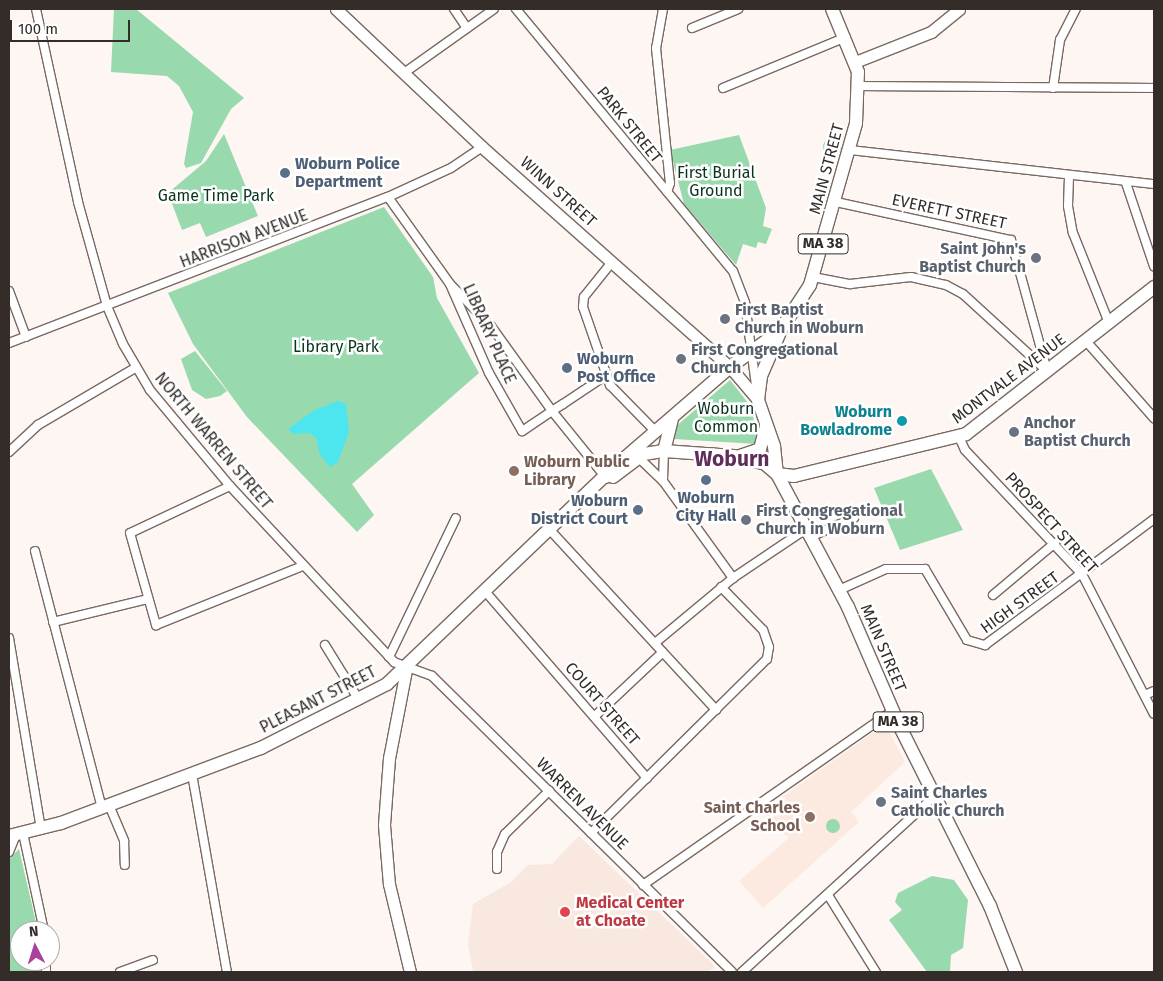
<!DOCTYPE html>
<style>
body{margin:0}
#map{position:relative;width:1163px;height:981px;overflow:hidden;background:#fdf6f2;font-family:"Fira Sans",sans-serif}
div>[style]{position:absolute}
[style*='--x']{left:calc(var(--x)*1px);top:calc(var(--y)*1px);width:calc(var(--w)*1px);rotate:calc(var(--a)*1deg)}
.built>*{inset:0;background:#f8e8e0}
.education>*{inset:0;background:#fce9e0}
.green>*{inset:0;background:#98d9ae}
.round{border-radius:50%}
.water>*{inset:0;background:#4de6ef}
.roads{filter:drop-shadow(1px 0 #796961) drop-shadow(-1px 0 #796961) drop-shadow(0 1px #796961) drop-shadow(0 -1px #796961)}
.street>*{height:8px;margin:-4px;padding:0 4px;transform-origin:4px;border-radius:4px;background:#fff}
.secondary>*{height:11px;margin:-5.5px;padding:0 5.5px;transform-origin:5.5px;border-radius:5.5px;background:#fff}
.primary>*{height:12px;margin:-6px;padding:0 6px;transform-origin:6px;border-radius:6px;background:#fff}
.dots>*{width:14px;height:14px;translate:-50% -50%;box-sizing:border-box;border:2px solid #fff;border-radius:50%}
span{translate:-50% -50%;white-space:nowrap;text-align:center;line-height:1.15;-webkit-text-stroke:5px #fff;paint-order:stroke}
.shield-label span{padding:1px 4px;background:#fff;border:1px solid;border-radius:4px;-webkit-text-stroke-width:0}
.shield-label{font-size:15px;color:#332c29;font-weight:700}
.street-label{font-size:16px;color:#332c29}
.service-label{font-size:16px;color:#4e5e75;font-weight:700}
.left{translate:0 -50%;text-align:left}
.right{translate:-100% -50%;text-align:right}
.park-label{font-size:16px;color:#09331d}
.worship-label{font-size:16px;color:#5b616d;font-weight:700}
.culture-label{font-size:16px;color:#0d838f;font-weight:700}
.education-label{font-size:16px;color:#785e54;font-weight:700}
.health-label{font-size:16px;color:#be3a42;font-weight:700}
.district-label{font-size:21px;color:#602c5a;font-weight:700}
.frame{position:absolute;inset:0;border:10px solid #332c29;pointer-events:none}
.north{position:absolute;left:10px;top:921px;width:50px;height:50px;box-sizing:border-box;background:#fff;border:1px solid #adaba9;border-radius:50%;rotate:355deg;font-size:14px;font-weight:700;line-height:20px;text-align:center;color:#332c29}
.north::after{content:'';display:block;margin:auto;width:18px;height:22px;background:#ab40a0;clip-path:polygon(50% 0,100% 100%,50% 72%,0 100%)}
.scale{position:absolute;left:10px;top:20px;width:120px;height:22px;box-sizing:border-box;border:2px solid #332c29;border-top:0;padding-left:6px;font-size:15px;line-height:18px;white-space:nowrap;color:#332c29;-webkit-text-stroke:4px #fff;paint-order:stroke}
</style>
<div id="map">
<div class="built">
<i style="clip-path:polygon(579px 836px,712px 963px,715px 968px,706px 972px,473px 972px,468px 944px,473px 904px,511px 882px,528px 865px,552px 864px)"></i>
</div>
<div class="education">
<i style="clip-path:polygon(885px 724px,905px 762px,851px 812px,859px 822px,763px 908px,739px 881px,789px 838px,760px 813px)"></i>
</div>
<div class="green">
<i style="clip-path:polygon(114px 9px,136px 9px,244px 98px,231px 109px,201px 163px,186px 168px,184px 164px,193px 112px,179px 86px,167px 76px,111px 72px)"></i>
<i style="clip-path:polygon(224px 134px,258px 216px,206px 237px,200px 223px,182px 230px,168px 193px,206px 161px)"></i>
<i style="clip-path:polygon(739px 135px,766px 208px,763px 226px,772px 229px,766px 244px,758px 242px,756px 248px,743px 244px,736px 265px,684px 204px,670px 150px)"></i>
<i class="round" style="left:823px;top:138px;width:18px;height:18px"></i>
<i style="clip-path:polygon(384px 207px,433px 277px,437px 298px,479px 373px,352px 484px,374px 515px,357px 532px,247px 417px,193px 344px,168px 293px)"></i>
<i style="clip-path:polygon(195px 351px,227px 391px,220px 396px,206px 399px,192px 390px,181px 359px)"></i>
<i style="clip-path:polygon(730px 380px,752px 408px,757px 444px,674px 439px,674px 428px)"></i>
<i style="clip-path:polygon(931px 469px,963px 530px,900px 550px,874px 488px)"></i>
<i class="round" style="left:826px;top:819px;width:14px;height:14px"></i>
<i style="clip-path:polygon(19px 849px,38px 931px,20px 931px,20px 961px,41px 961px,41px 972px,9px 972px,9px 859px)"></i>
<i style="clip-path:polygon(932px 876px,954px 880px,968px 900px,963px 948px,951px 955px,950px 971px,962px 972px,927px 972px,889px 920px,902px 910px,895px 902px,898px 893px)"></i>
</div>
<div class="water">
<i style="clip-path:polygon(338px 401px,346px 404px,349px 432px,338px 462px,330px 467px,319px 453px,317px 439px,310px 433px,294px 434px,288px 429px,313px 411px)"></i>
</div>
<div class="roads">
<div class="street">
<i style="--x:36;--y:9;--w:198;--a:77.7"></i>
<i style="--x:78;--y:202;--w:108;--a:74.4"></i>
<i style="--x:107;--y:306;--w:41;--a:67.2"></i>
<i style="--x:123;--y:344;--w:53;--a:59.6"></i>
<i style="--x:150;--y:390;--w:125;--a:50.2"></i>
<i style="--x:230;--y:486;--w:241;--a:47"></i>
<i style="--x:394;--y:662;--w:40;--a:20.2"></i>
<i style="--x:432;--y:676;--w:421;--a:44.6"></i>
<i style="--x:454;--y:9;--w:23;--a:56"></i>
<i style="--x:516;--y:9;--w:340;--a:50.4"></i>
<i style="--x:733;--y:271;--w:34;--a:69"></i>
<i style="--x:745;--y:303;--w:83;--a:82.4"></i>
<i style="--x:663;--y:9;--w:40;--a:100"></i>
<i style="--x:656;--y:48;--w:136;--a:84.1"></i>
<i style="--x:670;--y:183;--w:9;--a:108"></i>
<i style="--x:692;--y:28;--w:50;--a:-22.4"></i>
<i style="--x:404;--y:73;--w:110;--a:-35.4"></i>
<i style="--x:859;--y:86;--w:295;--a:0.4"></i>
<i style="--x:723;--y:88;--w:133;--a:-22.5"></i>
<i style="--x:1053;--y:88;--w:49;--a:-81.7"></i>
<i style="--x:1060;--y:40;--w:35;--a:-63"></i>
<i style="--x:850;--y:150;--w:306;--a:6.4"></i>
<i style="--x:1069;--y:177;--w:29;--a:92"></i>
<i style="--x:1068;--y:206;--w:27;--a:80"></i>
<i style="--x:1073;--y:233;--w:97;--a:68.2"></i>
<i style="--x:1126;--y:183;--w:88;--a:71.4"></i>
<i style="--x:388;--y:197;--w:107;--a:54.5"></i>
<i style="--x:836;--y:202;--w:179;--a:12.3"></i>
<i style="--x:1011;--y:240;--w:136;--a:74.6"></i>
<i style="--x:612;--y:262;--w:45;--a:128.7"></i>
<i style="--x:584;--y:297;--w:10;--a:96"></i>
<i style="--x:583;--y:307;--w:83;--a:70.9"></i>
<i style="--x:610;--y:385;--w:66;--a:45.6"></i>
<i style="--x:813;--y:277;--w:38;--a:11"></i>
<i style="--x:850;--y:284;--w:61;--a:-6.5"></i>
<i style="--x:911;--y:277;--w:36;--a:13"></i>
<i style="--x:946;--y:285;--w:19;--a:28"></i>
<i style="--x:963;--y:294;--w:110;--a:42.4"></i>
<i style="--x:9;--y:291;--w:49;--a:69.7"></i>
<i style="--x:1086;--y:341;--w:103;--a:48.6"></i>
<i style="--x:9;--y:343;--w:406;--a:-21.1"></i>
<i style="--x:388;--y:197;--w:69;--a:-24.7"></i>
<i style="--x:451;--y:168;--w:37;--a:-34"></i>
<i style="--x:605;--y:376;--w:50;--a:146.3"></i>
<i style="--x:563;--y:404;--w:13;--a:148"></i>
<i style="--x:552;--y:411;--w:36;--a:146"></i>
<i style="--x:522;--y:431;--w:67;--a:-119.6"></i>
<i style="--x:489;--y:373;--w:97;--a:-113.7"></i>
<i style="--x:450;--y:284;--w:59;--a:45.7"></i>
<i style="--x:491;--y:326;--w:105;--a:54.3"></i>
<i style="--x:552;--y:411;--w:87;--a:51"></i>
<i style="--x:959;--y:437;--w:14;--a:65"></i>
<i style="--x:965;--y:450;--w:170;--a:46.7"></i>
<i style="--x:1082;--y:574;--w:157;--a:62.8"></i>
<i style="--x:664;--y:451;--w:30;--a:92"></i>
<i style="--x:663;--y:481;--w:120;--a:54.2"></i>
<i style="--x:9;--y:452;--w:40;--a:-43"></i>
<i style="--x:38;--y:425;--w:113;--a:-30.4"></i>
<i style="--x:639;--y:458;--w:33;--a:44"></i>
<i style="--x:230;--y:486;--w:110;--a:154.8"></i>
<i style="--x:130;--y:533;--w:96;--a:74.2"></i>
<i style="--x:156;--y:625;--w:158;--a:-21.9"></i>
<i style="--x:550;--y:530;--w:245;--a:47.3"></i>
<i style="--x:810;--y:537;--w:48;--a:-23.4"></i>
<i style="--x:35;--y:551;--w:266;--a:75.4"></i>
<i style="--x:484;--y:590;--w:249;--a:49.1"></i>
<i style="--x:839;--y:590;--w:51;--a:-24.1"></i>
<i style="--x:886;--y:569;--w:39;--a:0"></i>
<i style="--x:925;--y:569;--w:82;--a:59.4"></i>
<i style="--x:967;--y:640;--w:19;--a:16"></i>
<i style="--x:985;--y:645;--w:211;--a:-36.7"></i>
<i style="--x:993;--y:595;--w:81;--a:-40"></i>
<i style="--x:53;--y:622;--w:97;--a:-13.7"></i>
<i style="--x:9;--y:638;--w:194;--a:80.5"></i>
<i style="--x:655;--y:643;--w:102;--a:-39.8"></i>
<i style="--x:733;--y:578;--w:88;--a:-33.9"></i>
<i style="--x:325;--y:645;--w:65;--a:58.3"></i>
<i style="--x:389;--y:657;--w:154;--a:-64.3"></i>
<i style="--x:1145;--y:695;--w:10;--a:-24"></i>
<i style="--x:595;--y:716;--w:93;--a:-43.3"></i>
<i style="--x:192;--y:774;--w:201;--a:80"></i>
<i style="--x:109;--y:805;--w:39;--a:67"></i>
<i style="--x:124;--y:841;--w:24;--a:88"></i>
<i style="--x:23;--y:833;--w:100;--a:77.9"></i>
<i style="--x:591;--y:833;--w:247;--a:-44.7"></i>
<i style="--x:767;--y:659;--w:12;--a:-81"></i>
<i style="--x:769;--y:647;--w:18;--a:-109"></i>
<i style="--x:763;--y:630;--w:60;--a:-134.3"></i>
<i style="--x:9;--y:852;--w:18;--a:-68"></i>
<i style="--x:497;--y:869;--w:17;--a:-90"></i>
<i style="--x:497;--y:852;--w:20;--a:-66"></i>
<i style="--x:505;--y:834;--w:62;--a:-44.3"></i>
<i style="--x:643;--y:885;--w:304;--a:-34.9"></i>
<i style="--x:828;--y:895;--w:91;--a:58.1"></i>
<i style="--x:46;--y:961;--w:11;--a:90"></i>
<i style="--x:120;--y:972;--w:35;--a:-20"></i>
<i style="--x:742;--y:972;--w:261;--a:-42.4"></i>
</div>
<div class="secondary">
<i style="--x:336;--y:9;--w:201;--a:43.4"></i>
<i style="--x:482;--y:147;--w:332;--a:41.6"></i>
<i style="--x:730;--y:367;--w:43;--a:49.7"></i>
<i style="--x:855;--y:62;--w:82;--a:-21.5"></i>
<i style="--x:931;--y:32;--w:36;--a:-39"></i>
<i style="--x:406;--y:670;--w:90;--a:100.9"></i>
<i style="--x:389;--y:758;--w:67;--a:94.3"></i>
<i style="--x:384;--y:825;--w:59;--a:85.2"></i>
<i style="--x:389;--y:884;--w:90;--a:76.6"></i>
</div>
<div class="primary">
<i style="--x:780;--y:332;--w:48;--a:113.4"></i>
<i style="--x:761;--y:376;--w:24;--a:97"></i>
<i style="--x:758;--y:400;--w:49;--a:70.8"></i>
<i style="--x:774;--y:446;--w:28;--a:84"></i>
<i style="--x:777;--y:474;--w:151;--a:61.9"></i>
<i style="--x:848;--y:607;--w:129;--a:66.6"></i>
<i style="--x:899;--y:725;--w:203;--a:63.3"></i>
<i style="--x:990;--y:906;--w:71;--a:68.5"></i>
<i style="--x:664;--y:451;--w:32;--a:-76"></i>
<i style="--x:740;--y:456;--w:21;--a:-19"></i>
<i style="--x:760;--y:449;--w:24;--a:-75"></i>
<i style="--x:777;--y:474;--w:17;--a:7"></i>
<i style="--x:794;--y:476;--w:177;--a:-13.7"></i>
<i style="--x:966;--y:434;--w:239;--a:-38"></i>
<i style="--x:613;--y:477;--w:39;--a:-37"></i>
<i style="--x:644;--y:454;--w:20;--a:-9"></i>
<i style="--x:664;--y:451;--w:70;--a:4.1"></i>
<i style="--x:734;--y:456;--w:32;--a:14"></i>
<i style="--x:765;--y:464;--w:16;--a:40"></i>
<i style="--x:9;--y:836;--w:54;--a:-14"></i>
<i style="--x:61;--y:823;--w:214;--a:-20.6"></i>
<i style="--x:261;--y:748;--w:141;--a:-26.9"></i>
<i style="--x:387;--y:684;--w:311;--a:-43.7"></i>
<i style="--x:612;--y:469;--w:156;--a:-40.8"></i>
<i style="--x:730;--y:367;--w:62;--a:-35.8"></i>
<i style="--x:780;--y:331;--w:55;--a:-56.9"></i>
<i style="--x:810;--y:285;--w:168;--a:-74.1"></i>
<i style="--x:856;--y:123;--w:51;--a:-87.8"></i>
<i style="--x:858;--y:72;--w:68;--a:-112.4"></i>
</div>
</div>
<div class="dots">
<i style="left:285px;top:173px;background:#5c6f8a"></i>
<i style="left:1036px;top:258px;background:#6b7280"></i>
<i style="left:725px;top:319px;background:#6b7280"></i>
<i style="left:681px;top:359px;background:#6b7280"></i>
<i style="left:567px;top:368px;background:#5c6f8a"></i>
<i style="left:902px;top:421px;background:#0f9aa8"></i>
<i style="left:1014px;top:432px;background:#6b7280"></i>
<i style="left:514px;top:471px;background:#8d6e63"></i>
<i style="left:706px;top:480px;background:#5c6f8a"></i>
<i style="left:638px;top:510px;background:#5c6f8a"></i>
<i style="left:746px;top:520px;background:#6b7280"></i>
<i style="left:881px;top:802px;background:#6b7280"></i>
<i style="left:810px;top:817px;background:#8d6e63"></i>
<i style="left:565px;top:912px;background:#e0444e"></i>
</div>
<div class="shield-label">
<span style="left:823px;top:244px">MA 38</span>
<span style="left:898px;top:722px">MA 38</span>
</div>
<div class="street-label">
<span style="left:629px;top:125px;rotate:51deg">PARK STREET</span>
<span style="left:827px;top:169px;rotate:-75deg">MAIN STREET</span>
<span style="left:558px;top:192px;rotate:42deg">WINN STREET</span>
<span style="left:949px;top:212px;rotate:12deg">EVERETT STREET</span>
<span style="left:244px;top:239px;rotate:-21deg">HARRISON AVENUE</span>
<span style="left:489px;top:334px;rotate:66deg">LIBRARY PLACE</span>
<span style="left:1009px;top:379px;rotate:-37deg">MONTVALE AVENUE</span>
<span style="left:213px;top:441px;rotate:50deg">NORTH WARREN STREET</span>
<span style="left:1051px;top:523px;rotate:48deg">PROSPECT STREET</span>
<span style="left:1020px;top:603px;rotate:-36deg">HIGH STREET</span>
<span style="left:883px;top:648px;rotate:67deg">MAIN STREET</span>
<span style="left:318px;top:700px;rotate:-27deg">PLEASANT STREET</span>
<span style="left:602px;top:704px;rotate:49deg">COURT STREET</span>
<span style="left:582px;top:804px;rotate:45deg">WARREN AVENUE</span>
</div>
<div class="service-label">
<span class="left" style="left:295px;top:173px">Woburn Police<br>Department</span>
<span class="left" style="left:577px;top:368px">Woburn<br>Post Office</span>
<span style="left:706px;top:507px">Woburn<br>City Hall</span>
<span class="right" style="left:628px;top:510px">Woburn<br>District Court</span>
</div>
<div class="park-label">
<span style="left:716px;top:182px">First Burial<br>Ground</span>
<span style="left:216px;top:196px">Game Time Park</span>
<span style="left:336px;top:347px">Library Park</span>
<span style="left:726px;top:418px">Woburn<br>Common</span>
</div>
<div class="worship-label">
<span class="right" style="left:1026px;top:258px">Saint John's<br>Baptist Church</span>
<span class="left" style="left:735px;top:319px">First Baptist<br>Church in Woburn</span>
<span class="left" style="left:691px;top:359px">First Congregational<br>Church</span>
<span class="left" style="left:1024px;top:432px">Anchor<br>Baptist Church</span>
<span class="left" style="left:756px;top:520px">First Congregational<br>Church in Woburn</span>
<span class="left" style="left:891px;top:802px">Saint Charles<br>Catholic Church</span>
</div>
<div class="culture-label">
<span class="right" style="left:892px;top:421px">Woburn<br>Bowladrome</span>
</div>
<div class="education-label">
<span class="left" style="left:524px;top:471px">Woburn Public<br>Library</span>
<span class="right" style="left:800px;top:817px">Saint Charles<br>School</span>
</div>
<div class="health-label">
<span class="left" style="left:576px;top:912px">Medical Center<br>at Choate</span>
</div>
<div class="district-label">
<span style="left:732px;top:459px">Woburn</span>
</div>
<div class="frame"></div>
<div class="north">N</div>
<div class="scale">100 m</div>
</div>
